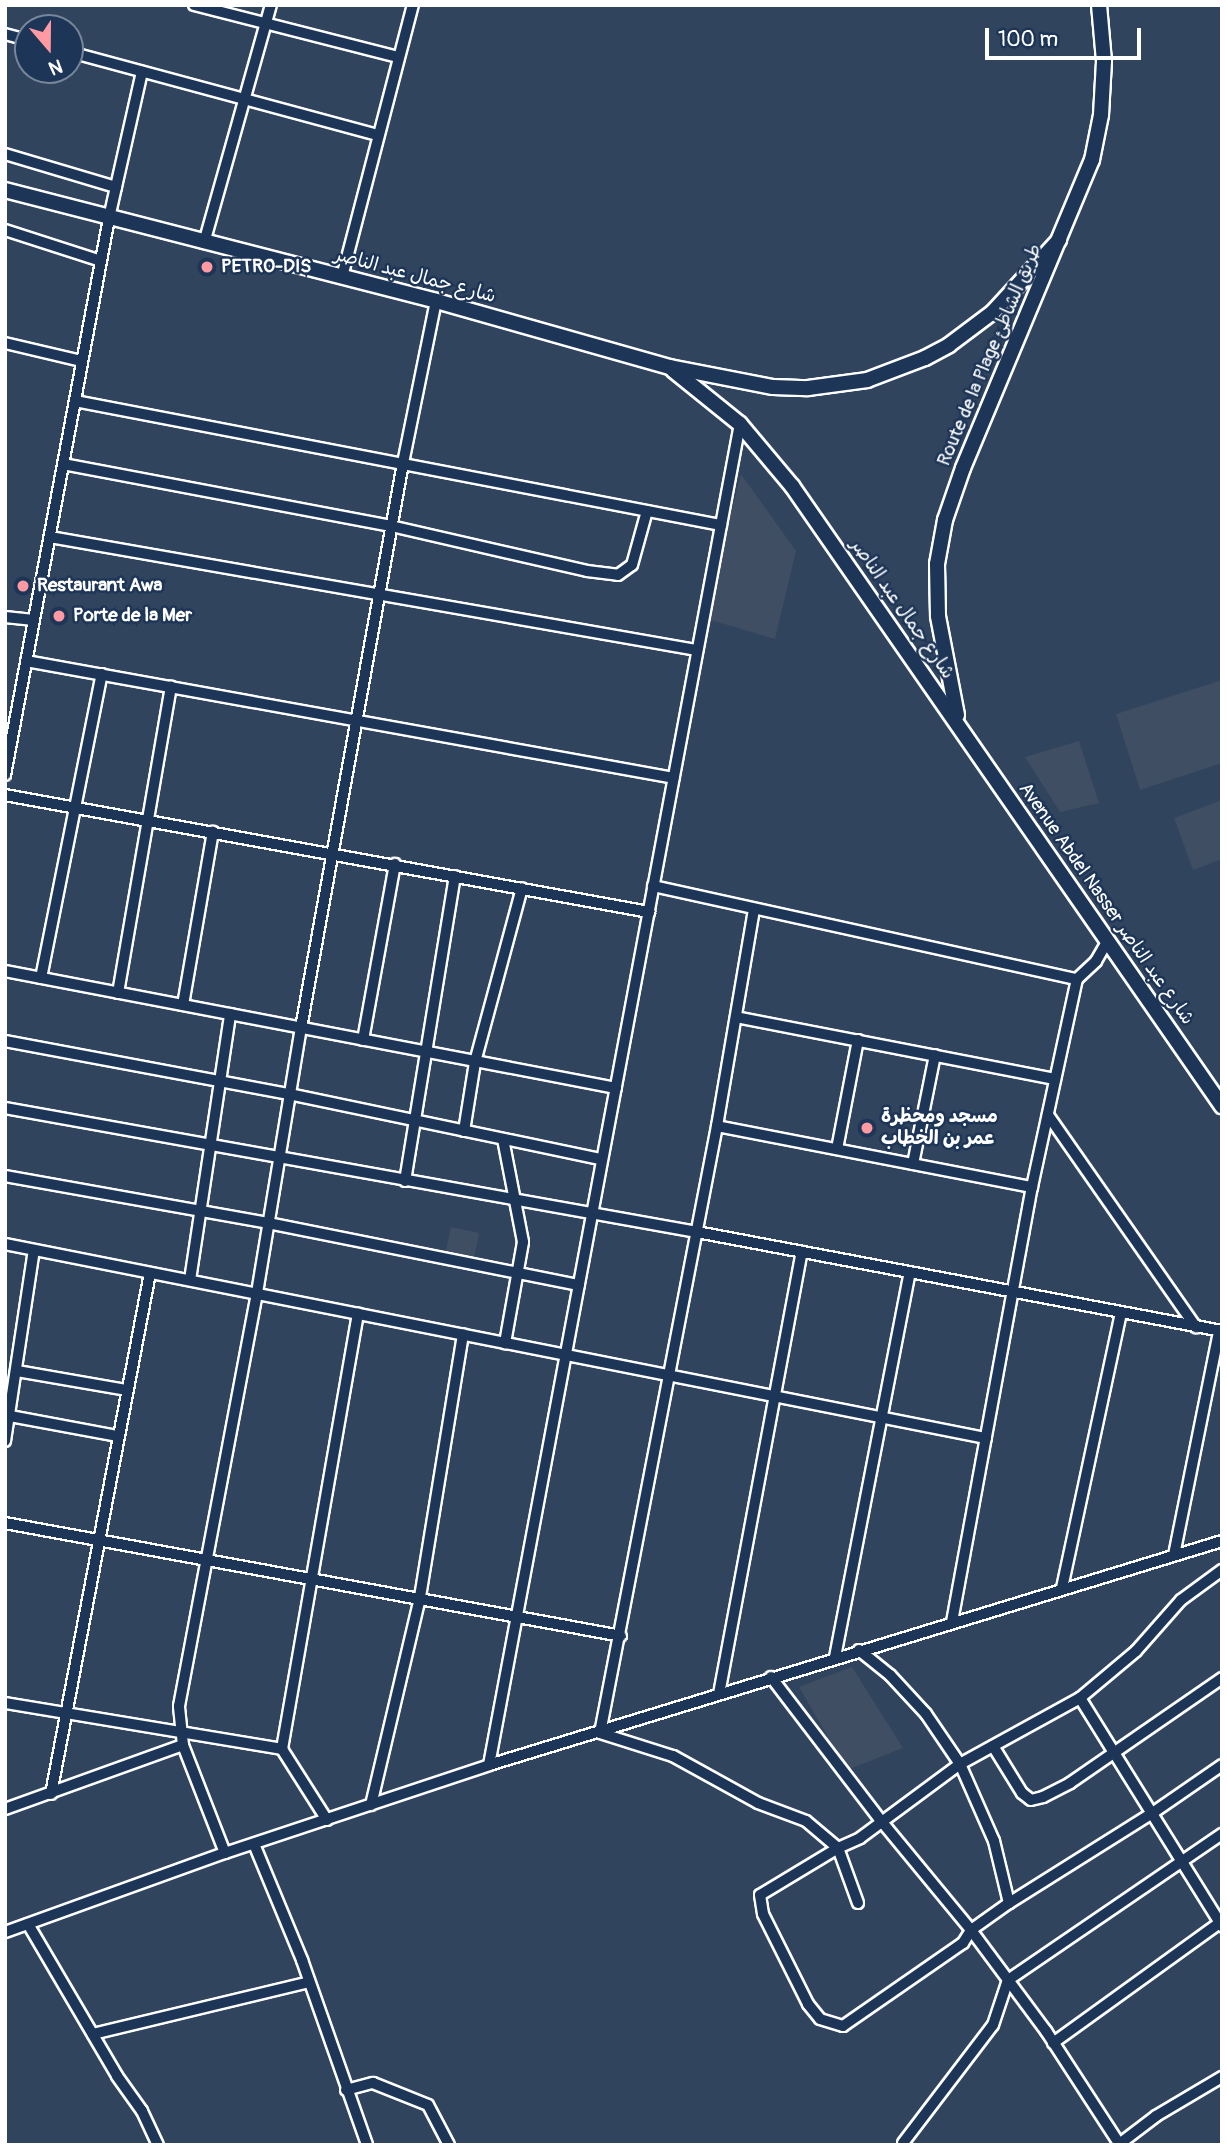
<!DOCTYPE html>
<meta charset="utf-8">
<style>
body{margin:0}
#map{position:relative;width:1227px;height:2150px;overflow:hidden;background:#31445d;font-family:Pangolin,"Playpen Sans Arabic",sans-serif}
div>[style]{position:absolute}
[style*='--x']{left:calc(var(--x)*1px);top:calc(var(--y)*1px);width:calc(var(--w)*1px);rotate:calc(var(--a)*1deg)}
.built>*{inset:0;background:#3f4e62;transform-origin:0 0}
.roads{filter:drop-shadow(2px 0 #fff) drop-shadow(-2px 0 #fff) drop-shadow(0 2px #fff) drop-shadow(0 -2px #fff)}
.minor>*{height:10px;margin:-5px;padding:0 5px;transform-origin:5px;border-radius:5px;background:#1d3557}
.major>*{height:14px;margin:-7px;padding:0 7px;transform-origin:7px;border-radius:7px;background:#1d3557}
.dots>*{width:19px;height:19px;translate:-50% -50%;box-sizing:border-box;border:4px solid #1d3557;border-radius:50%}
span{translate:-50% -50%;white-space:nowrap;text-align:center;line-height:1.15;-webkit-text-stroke:5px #1d3557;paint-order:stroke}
.poi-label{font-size:19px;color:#fff;font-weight:700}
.left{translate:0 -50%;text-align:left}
.street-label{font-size:19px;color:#fff}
.frame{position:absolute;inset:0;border:7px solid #fff;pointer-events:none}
.north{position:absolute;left:14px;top:14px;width:70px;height:70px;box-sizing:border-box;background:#1d3557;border:2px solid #77869a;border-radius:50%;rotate:160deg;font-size:19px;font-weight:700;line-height:28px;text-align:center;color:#fff}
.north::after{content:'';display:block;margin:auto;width:24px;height:32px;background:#ff9aa2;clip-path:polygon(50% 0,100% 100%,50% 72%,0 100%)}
.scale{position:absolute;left:985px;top:28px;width:156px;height:32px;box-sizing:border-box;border:4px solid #fff;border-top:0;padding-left:9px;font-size:21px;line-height:24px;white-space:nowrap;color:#fff;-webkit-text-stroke:5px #1d3557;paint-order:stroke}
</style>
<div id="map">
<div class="built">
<i style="clip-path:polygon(741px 474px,796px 551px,775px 639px,704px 618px)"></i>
<i style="clip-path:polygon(1222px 680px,1222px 763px,1140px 790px,1116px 714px)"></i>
<i style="clip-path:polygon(1079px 741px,1099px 803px,1060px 812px,1025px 757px)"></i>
<i style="clip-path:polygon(1222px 800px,1222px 859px,1193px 870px,1174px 818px)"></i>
<i style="left:451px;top:1227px;width:29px;height:25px;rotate:12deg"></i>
<i style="clip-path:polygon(852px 1667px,903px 1748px,847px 1770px,799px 1687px)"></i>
</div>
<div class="roads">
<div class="minor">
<i style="--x:194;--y:5;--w:211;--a:14.3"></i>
<i style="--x:5;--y:34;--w:24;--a:15"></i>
<i style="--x:70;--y:52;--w:319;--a:15.1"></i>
<i style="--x:5;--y:154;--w:116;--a:16.6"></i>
<i style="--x:5;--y:230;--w:101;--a:17.9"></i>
<i style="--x:204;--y:243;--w:247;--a:-74.3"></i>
<i style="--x:342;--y:277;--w:281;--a:-75.4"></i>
<i style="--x:5;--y:343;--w:79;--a:13.2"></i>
<i style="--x:75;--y:401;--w:658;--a:10.87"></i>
<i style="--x:63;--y:464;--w:334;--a:10.7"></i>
<i style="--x:391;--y:526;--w:201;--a:12.9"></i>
<i style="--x:587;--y:571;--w:31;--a:7"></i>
<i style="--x:618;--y:575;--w:17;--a:-36"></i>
<i style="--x:632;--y:565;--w:56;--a:-74.5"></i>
<i style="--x:50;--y:537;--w:657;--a:9.91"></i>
<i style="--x:5;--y:617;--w:29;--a:6"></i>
<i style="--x:26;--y:661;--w:658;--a:10.23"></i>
<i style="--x:5;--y:775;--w:567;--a:-79.42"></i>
<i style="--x:109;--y:218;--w:150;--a:-77.3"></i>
<i style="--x:5;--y:795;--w:655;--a:10.3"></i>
<i style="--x:653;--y:886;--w:434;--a:12.4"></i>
<i style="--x:5;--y:971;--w:622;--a:10.84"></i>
<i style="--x:41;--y:978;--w:310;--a:-78.7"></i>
<i style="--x:118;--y:993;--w:311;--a:-80.2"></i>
<i style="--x:183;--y:1005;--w:176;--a:-80.2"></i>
<i style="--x:736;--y:1017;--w:325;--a:11"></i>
<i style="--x:363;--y:1040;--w:179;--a:-79.7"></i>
<i style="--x:5;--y:1041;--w:289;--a:10.6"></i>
<i style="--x:289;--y:1094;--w:319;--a:11.8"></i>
<i style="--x:5;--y:1108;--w:703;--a:10.16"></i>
<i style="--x:697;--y:1232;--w:534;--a:10.68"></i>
<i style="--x:1048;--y:1115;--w:259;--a:55.1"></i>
<i style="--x:717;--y:1126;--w:321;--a:11"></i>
<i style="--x:464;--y:1131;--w:70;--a:-80.9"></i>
<i style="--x:475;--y:1062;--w:180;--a:-74.9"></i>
<i style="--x:503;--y:1139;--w:105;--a:79"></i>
<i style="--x:523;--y:1242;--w:103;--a:100.1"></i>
<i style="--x:837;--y:1149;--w:111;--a:-79.1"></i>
<i style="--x:913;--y:1164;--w:111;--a:-78.6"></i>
<i style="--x:5;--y:1176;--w:267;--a:10.1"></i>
<i style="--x:268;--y:1223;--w:317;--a:11.3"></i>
<i style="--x:405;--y:1181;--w:309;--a:-80.7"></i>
<i style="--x:5;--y:1244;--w:1000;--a:11.19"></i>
<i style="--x:190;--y:1280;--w:269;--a:-81.4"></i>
<i style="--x:17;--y:1371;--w:112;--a:9.8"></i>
<i style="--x:10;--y:1416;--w:110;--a:10.5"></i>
<i style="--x:5;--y:1441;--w:193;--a:-81.4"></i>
<i style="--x:5;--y:1523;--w:626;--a:10.39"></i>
<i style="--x:1174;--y:1555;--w:228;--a:-78.6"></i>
<i style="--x:1062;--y:1588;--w:282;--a:-77.9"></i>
<i style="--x:952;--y:1622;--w:442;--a:-79.6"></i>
<i style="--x:1032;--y:1187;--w:213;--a:-77.8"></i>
<i style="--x:1077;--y:979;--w:26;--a:-43"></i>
<i style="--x:1096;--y:961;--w:22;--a:-60"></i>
<i style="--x:859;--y:1650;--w:40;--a:39"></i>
<i style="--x:890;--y:1675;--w:53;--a:47.3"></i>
<i style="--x:926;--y:1714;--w:60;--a:55.8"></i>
<i style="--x:960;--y:1764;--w:137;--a:-28.8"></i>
<i style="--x:1080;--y:1698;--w:269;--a:58.1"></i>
<i style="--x:835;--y:1657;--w:392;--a:-79"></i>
<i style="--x:771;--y:1677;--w:183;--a:52.6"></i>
<i style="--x:882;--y:1822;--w:140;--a:50.5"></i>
<i style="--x:971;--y:1930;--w:126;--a:53.4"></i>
<i style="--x:1046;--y:2031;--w:136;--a:57"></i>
<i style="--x:719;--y:1694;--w:450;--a:-79.4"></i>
<i style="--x:1080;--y:1698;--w:73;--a:-40"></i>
<i style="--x:1136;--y:1651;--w:68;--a:-48.6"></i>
<i style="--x:1181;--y:1600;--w:51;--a:-36.2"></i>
<i style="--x:5;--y:1703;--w:281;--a:9.4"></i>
<i style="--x:600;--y:1733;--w:618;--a:-79.09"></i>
<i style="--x:717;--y:1126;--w:220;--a:-80.3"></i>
<i style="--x:600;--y:1733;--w:77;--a:17.5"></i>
<i style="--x:673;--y:1756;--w:97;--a:28.9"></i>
<i style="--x:758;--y:1803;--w:51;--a:20.6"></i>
<i style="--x:806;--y:1821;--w:42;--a:40.2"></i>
<i style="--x:838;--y:1848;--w:24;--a:-24"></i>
<i style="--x:860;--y:1838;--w:124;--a:-36.5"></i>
<i style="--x:960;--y:1764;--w:84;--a:66.2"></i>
<i style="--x:994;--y:1841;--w:64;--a:76.4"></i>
<i style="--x:993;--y:1746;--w:55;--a:58.3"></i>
<i style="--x:1022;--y:1793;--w:11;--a:38"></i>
<i style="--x:1031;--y:1800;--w:12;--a:-14"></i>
<i style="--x:1043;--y:1797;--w:30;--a:-27"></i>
<i style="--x:1070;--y:1783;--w:185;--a:-34.6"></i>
<i style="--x:489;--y:1765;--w:1364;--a:-79.4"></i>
<i style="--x:51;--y:1794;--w:530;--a:-79.24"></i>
<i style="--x:371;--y:1805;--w:214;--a:-76.7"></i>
<i style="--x:420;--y:1597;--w:266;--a:-80.7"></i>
<i style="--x:5;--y:1809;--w:189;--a:-19.8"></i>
<i style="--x:327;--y:1820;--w:84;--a:-122.4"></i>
<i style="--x:282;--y:1749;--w:442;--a:-80.1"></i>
<i style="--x:254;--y:1844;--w:126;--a:67.5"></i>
<i style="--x:302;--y:1960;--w:196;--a:70.6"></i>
<i style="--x:225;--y:1853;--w:116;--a:-111.3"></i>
<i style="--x:183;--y:1745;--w:39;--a:-96"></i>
<i style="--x:179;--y:1706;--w:420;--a:-79.3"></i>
<i style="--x:257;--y:1293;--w:269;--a:-80.6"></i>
<i style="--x:301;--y:1028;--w:574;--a:-79.77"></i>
<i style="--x:403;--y:463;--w:165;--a:-78.5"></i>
<i style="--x:858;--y:1903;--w:59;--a:-110"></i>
<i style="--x:838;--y:1848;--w:91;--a:148.9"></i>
<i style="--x:760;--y:1895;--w:19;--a:81"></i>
<i style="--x:763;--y:1914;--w:101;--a:63.4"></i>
<i style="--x:808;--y:2004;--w:19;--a:51"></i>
<i style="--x:820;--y:2019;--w:24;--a:17"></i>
<i style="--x:843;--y:2026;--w:146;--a:-34.7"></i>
<i style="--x:963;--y:1943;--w:15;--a:-58"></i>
<i style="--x:971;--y:1930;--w:47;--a:-35.4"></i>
<i style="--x:1009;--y:1903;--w:168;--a:-32.1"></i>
<i style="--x:1151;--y:1814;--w:86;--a:-34.6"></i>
<i style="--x:28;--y:1924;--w:176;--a:59.6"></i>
<i style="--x:117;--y:2076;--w:43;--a:54.5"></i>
<i style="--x:142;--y:2111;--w:38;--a:65"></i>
<i style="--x:5;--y:1932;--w:234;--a:-19.8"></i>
<i style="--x:225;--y:1853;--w:278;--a:-18.4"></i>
<i style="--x:489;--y:1765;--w:766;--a:-16.99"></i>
<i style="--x:93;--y:2034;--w:222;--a:-13.5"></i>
<i style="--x:1053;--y:2043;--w:208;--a:-35.8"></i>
<i style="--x:346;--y:2090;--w:28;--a:-15"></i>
<i style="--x:373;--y:2083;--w:59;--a:21.8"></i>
<i style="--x:428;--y:2105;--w:45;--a:62.3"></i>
<i style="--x:903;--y:2143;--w:148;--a:-52.7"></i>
<i style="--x:993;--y:2025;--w:47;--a:-71.6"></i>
<i style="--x:1008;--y:1980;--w:259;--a:-34.3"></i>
<i style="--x:1118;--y:2145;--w:48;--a:-37.3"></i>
<i style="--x:1156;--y:2116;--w:77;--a:-30.6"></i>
</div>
<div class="major">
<i style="--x:5;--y:190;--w:445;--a:14.4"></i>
<i style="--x:436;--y:301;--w:243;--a:15.8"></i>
<i style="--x:670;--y:367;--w:105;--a:11"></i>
<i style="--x:773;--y:387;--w:35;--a:2"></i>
<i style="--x:808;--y:388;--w:60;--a:-7.7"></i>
<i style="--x:867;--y:380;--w:62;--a:-20.8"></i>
<i style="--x:925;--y:358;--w:27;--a:-28"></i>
<i style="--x:949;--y:345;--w:55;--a:-36.9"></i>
<i style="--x:993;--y:312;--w:98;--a:-47.5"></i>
<i style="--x:673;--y:370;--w:86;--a:38.9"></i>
<i style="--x:740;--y:424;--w:81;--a:50"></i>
<i style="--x:792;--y:486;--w:755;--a:55.26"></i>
<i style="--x:957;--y:715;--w:101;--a:-100.9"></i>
<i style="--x:938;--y:616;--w:52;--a:-91.1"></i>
<i style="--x:937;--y:564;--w:45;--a:-79.7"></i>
<i style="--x:945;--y:520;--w:55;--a:-70.9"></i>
<i style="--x:963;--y:468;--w:334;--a:-67.3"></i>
<i style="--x:1092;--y:160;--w:46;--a:-78.7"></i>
<i style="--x:1101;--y:115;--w:54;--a:-86.8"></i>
<i style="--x:1104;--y:61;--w:56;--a:-95.1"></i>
</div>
</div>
<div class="dots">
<i style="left:207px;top:267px;background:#ff9aa2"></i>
<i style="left:23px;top:586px;background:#ff9aa2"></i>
<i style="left:59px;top:616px;background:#ff9aa2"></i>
<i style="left:867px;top:1128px;background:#ff9aa2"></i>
</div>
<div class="poi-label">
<span class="left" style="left:221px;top:267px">PETRO-DIS</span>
<span class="left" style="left:37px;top:586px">Restaurant Awa</span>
<span class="left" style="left:73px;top:616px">Porte de la Mer</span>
<span class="left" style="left:881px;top:1128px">مسجد ومحظرة<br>عمر بن الخطاب</span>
</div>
<div class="street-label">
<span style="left:415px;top:276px;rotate:15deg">شارع جمال عبد الناصر</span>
<span style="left:990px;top:355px;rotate:-67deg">Route de la Plage طريق الشاطئ</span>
<span style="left:902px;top:609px;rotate:55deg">شارع جمال عبد الناصر</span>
<span style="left:1106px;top:904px;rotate:55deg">Avenue Abdel Nasser شارع عبد الناصر</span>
</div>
<div class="frame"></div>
<div class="north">N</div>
<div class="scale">100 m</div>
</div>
